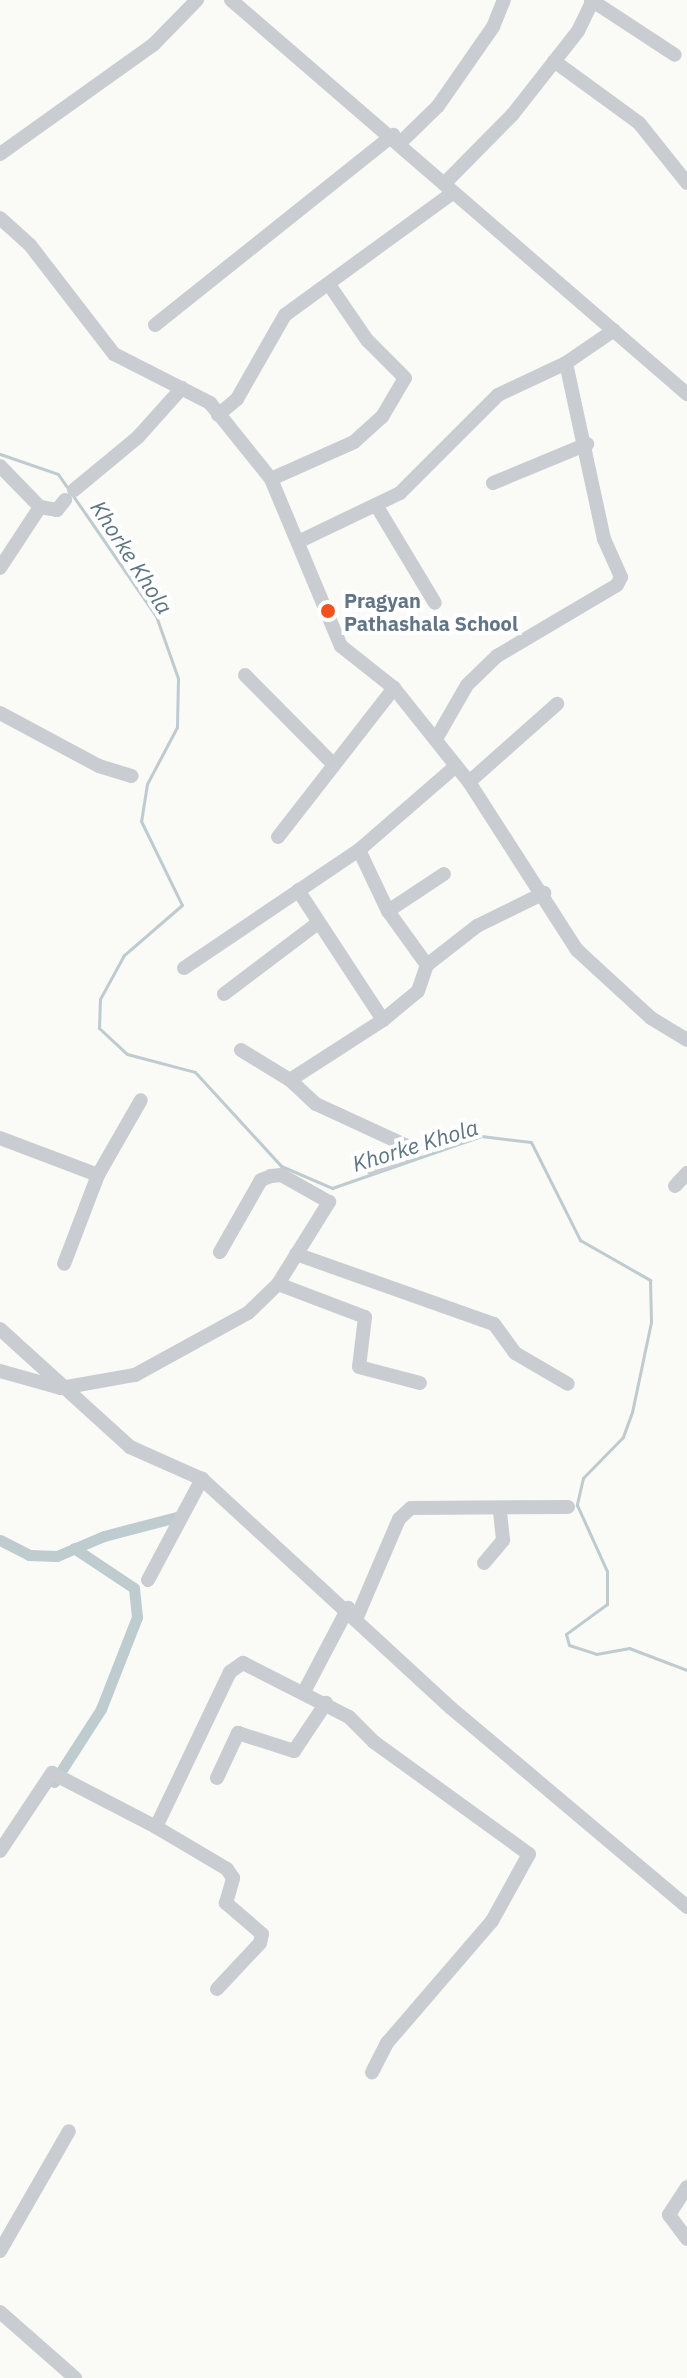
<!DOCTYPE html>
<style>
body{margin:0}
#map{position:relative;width:687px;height:2378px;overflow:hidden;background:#fafaf7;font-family:"IBM Plex Sans",sans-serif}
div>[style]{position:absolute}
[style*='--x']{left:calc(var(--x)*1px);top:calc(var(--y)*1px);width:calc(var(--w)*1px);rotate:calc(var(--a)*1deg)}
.stream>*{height:3px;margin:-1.5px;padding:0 1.5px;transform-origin:1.5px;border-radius:1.5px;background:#becbcf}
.canal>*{height:11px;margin:-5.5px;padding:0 5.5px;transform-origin:5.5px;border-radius:5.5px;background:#becbcf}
.minor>*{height:14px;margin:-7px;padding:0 7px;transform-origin:7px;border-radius:7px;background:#c9cdd1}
.dots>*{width:22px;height:22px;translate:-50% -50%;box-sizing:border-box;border:4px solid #fff;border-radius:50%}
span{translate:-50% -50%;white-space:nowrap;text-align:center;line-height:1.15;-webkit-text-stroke:8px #fff;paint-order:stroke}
.poi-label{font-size:20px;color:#627585;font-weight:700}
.left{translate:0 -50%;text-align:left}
.water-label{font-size:22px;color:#5d757e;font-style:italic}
</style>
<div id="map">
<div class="stream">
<i style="--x:0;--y:454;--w:61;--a:19"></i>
<i style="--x:58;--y:474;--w:173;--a:55.4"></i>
<i style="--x:156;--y:616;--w:66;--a:70.5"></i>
<i style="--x:178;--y:678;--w:49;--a:91.2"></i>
<i style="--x:177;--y:727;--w:64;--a:117.8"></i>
<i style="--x:147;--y:784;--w:37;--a:99"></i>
<i style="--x:141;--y:821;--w:93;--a:64"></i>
<i style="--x:182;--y:905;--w:77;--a:139.2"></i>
<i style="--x:124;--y:955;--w:50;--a:118.6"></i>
<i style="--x:100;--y:999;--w:29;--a:92"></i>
<i style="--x:99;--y:1028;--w:38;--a:43"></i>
<i style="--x:127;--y:1054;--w:70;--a:14.8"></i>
<i style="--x:195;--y:1072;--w:127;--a:47.5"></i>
<i style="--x:281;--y:1166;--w:56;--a:23.3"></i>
<i style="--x:332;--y:1188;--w:158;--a:-19.2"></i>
<i style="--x:481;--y:1136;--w:50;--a:6.8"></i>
<i style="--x:531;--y:1142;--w:110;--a:63.4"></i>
<i style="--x:580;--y:1240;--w:81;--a:29.7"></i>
<i style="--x:650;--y:1280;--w:42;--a:88.6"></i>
<i style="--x:651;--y:1322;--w:92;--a:101.9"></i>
<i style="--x:632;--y:1412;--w:27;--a:110"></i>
<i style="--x:623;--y:1437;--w:57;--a:134.3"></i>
<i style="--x:583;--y:1478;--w:28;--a:103"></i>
<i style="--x:577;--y:1505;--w:72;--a:65.6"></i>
<i style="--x:607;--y:1571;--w:33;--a:90"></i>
<i style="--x:607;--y:1604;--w:51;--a:143.8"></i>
<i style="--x:566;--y:1634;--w:11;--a:75"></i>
<i style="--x:569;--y:1645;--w:28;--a:18"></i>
<i style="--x:596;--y:1654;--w:34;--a:-10"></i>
<i style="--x:629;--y:1648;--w:62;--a:20.8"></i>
</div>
<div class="canal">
<i style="--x:0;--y:1540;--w:33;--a:27"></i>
<i style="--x:29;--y:1555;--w:28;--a:2"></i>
<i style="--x:57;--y:1556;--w:51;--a:-23.1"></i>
<i style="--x:104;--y:1536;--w:79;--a:-14.7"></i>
<i style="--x:54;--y:1782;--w:87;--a:-57.2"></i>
<i style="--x:101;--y:1709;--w:99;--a:-68.6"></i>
<i style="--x:137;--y:1617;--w:29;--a:-96"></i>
<i style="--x:134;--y:1588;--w:72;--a:-146.3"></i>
</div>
<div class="minor">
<i style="--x:231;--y:0;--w:603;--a:40.83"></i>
<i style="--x:591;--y:0;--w:100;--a:33.2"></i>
<i style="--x:554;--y:61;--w:105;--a:36.1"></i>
<i style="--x:639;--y:123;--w:77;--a:51.3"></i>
<i style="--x:401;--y:142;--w:52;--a:-44.2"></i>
<i style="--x:438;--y:106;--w:96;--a:-55.2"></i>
<i style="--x:493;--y:27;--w:29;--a:-68"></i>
<i style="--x:0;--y:154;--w:189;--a:-35.5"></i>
<i style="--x:154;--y:44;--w:62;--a:-45.7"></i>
<i style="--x:444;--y:184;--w:98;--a:-45.4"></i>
<i style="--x:513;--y:114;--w:105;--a:-51.9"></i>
<i style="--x:578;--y:31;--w:34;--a:-64"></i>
<i style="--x:0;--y:218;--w:40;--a:42"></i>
<i style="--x:30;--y:245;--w:138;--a:52.4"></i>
<i style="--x:114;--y:354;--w:108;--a:27"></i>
<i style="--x:210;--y:403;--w:97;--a:51.2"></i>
<i style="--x:271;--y:479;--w:181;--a:67.3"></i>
<i style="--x:341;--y:646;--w:68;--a:38.4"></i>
<i style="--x:394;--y:688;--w:120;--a:51.4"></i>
<i style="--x:469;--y:782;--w:200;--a:57.3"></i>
<i style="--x:577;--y:950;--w:100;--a:42.6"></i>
<i style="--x:651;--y:1018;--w:42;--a:31.4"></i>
<i style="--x:155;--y:325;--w:305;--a:-38.6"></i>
<i style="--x:218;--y:415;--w:25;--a:-40"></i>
<i style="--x:237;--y:399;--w:97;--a:-60.3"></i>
<i style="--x:285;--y:315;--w:207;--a:-36.1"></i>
<i style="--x:0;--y:466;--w:57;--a:45.7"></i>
<i style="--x:40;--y:507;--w:17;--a:10"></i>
<i style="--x:57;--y:510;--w:13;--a:-51"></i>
<i style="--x:271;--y:479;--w:91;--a:-24"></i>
<i style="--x:354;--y:442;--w:38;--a:-42"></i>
<i style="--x:382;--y:417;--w:45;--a:-59.5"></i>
<i style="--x:405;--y:378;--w:54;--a:-135"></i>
<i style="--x:367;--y:340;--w:65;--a:-124.4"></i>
<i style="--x:493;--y:483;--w:102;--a:-22.5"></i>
<i style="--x:74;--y:490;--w:83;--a:-39.6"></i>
<i style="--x:138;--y:437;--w:66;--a:-48.1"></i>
<i style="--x:376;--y:505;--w:114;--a:59"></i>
<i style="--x:300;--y:541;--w:111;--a:-25.6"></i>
<i style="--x:400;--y:493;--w:139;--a:-45"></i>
<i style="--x:498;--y:395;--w:75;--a:-25.2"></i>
<i style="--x:566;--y:363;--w:58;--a:-34.5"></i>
<i style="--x:0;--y:568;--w:73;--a:-56.7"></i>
<i style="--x:245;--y:675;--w:124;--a:45.3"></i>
<i style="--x:0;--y:713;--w:112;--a:28.2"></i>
<i style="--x:99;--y:766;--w:34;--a:17"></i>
<i style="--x:436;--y:739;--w:62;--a:-60.1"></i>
<i style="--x:467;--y:685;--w:42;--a:-44"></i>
<i style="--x:497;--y:656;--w:139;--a:-30.6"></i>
<i style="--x:617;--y:585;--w:9;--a:-63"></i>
<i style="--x:621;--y:577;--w:42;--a:-114.1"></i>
<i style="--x:604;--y:539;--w:180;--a:-102.2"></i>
<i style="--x:469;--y:782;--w:118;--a:-41.6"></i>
<i style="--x:278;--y:837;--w:189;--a:-52.1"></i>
<i style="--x:359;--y:850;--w:68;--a:64.6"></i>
<i style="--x:388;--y:911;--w:67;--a:54.2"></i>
<i style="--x:427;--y:965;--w:63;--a:-38"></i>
<i style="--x:477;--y:926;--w:75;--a:-26.2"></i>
<i style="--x:388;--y:911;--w:67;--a:-33.5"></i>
<i style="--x:184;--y:968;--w:211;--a:-34"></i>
<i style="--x:359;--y:850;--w:128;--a:-40.9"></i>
<i style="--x:224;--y:994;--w:118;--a:-37.1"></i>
<i style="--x:383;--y:1020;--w:45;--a:-39.6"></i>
<i style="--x:418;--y:991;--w:28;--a:-71"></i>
<i style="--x:241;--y:1050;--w:57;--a:31.5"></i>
<i style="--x:290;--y:1080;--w:111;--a:-32.8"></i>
<i style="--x:383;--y:1020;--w:155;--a:-123.2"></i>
<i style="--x:290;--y:1080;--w:35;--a:43"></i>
<i style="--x:316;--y:1104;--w:100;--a:24.8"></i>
<i style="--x:407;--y:1146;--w:9;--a:96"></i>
<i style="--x:406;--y:1155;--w:37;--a:160"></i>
<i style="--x:0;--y:1138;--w:105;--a:20.7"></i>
<i style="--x:98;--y:1175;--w:95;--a:110.9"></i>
<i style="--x:98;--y:1175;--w:86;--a:-60.2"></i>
<i style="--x:675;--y:1186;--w:18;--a:-47"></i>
<i style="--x:296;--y:1254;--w:210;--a:19.5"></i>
<i style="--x:494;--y:1324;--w:36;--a:54"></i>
<i style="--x:515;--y:1353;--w:61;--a:30.3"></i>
<i style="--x:278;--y:1284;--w:93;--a:20.8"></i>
<i style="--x:365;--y:1317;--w:50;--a:96.8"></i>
<i style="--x:359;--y:1367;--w:63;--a:14.7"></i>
<i style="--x:0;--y:1329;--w:176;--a:42.2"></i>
<i style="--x:130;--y:1447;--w:79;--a:24"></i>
<i style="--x:202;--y:1479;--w:338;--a:42.6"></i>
<i style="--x:451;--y:1708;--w:309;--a:40.1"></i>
<i style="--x:0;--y:1371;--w:63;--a:15.6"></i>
<i style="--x:61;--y:1388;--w:75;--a:-10"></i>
<i style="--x:135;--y:1375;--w:129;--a:-28.8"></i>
<i style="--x:248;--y:1313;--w:42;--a:-44"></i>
<i style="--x:278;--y:1284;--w:97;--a:-58.1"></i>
<i style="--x:329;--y:1202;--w:55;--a:-150.6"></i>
<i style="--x:281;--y:1175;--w:10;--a:174"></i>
<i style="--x:271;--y:1176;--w:11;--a:158"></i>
<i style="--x:261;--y:1180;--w:83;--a:119.7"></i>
<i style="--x:484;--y:1563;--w:30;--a:-50"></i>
<i style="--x:503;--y:1540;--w:31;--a:-96"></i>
<i style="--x:148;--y:1580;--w:115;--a:-61.9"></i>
<i style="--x:357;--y:1617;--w:107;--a:-66.8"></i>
<i style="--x:399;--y:1519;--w:16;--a:-43"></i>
<i style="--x:411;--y:1508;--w:157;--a:-0.4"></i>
<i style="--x:305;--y:1690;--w:93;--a:-62.3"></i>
<i style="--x:217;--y:1778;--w:50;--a:-65"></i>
<i style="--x:238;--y:1733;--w:59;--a:17.8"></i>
<i style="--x:294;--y:1751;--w:58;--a:-56.3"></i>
<i style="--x:0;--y:1851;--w:94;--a:-56.3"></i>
<i style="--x:52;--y:1773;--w:117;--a:27.4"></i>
<i style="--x:217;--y:1989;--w:63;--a:-46.9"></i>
<i style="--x:260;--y:1943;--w:9;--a:-77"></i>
<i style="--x:262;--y:1934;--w:48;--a:-139.3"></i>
<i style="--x:226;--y:1903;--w:26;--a:-74"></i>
<i style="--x:233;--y:1878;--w:11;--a:-124"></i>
<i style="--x:227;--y:1869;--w:82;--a:-149.4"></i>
<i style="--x:156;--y:1827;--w:172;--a:-64.5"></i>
<i style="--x:230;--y:1672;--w:16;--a:-35"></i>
<i style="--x:243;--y:1663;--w:119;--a:27"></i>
<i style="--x:349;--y:1717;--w:35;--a:45"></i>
<i style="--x:374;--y:1742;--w:191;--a:35.9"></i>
<i style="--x:529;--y:1854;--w:77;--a:118.9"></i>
<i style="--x:492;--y:1921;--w:161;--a:130.7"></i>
<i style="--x:387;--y:2043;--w:33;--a:117"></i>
<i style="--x:687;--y:2187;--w:33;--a:123"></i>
<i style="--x:669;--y:2215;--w:30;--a:53"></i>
<i style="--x:0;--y:2251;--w:138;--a:-60.1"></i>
<i style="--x:0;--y:2312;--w:100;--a:41.3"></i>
</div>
<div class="dots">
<i style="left:328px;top:611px;background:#f2511f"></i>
</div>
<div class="poi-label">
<span class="left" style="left:344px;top:612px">Pragyan<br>Pathashala School</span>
</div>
<div class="water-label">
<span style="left:132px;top:557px;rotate:57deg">Khorke Khola</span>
<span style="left:415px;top:1145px;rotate:-17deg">Khorke Khola</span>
</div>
</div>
